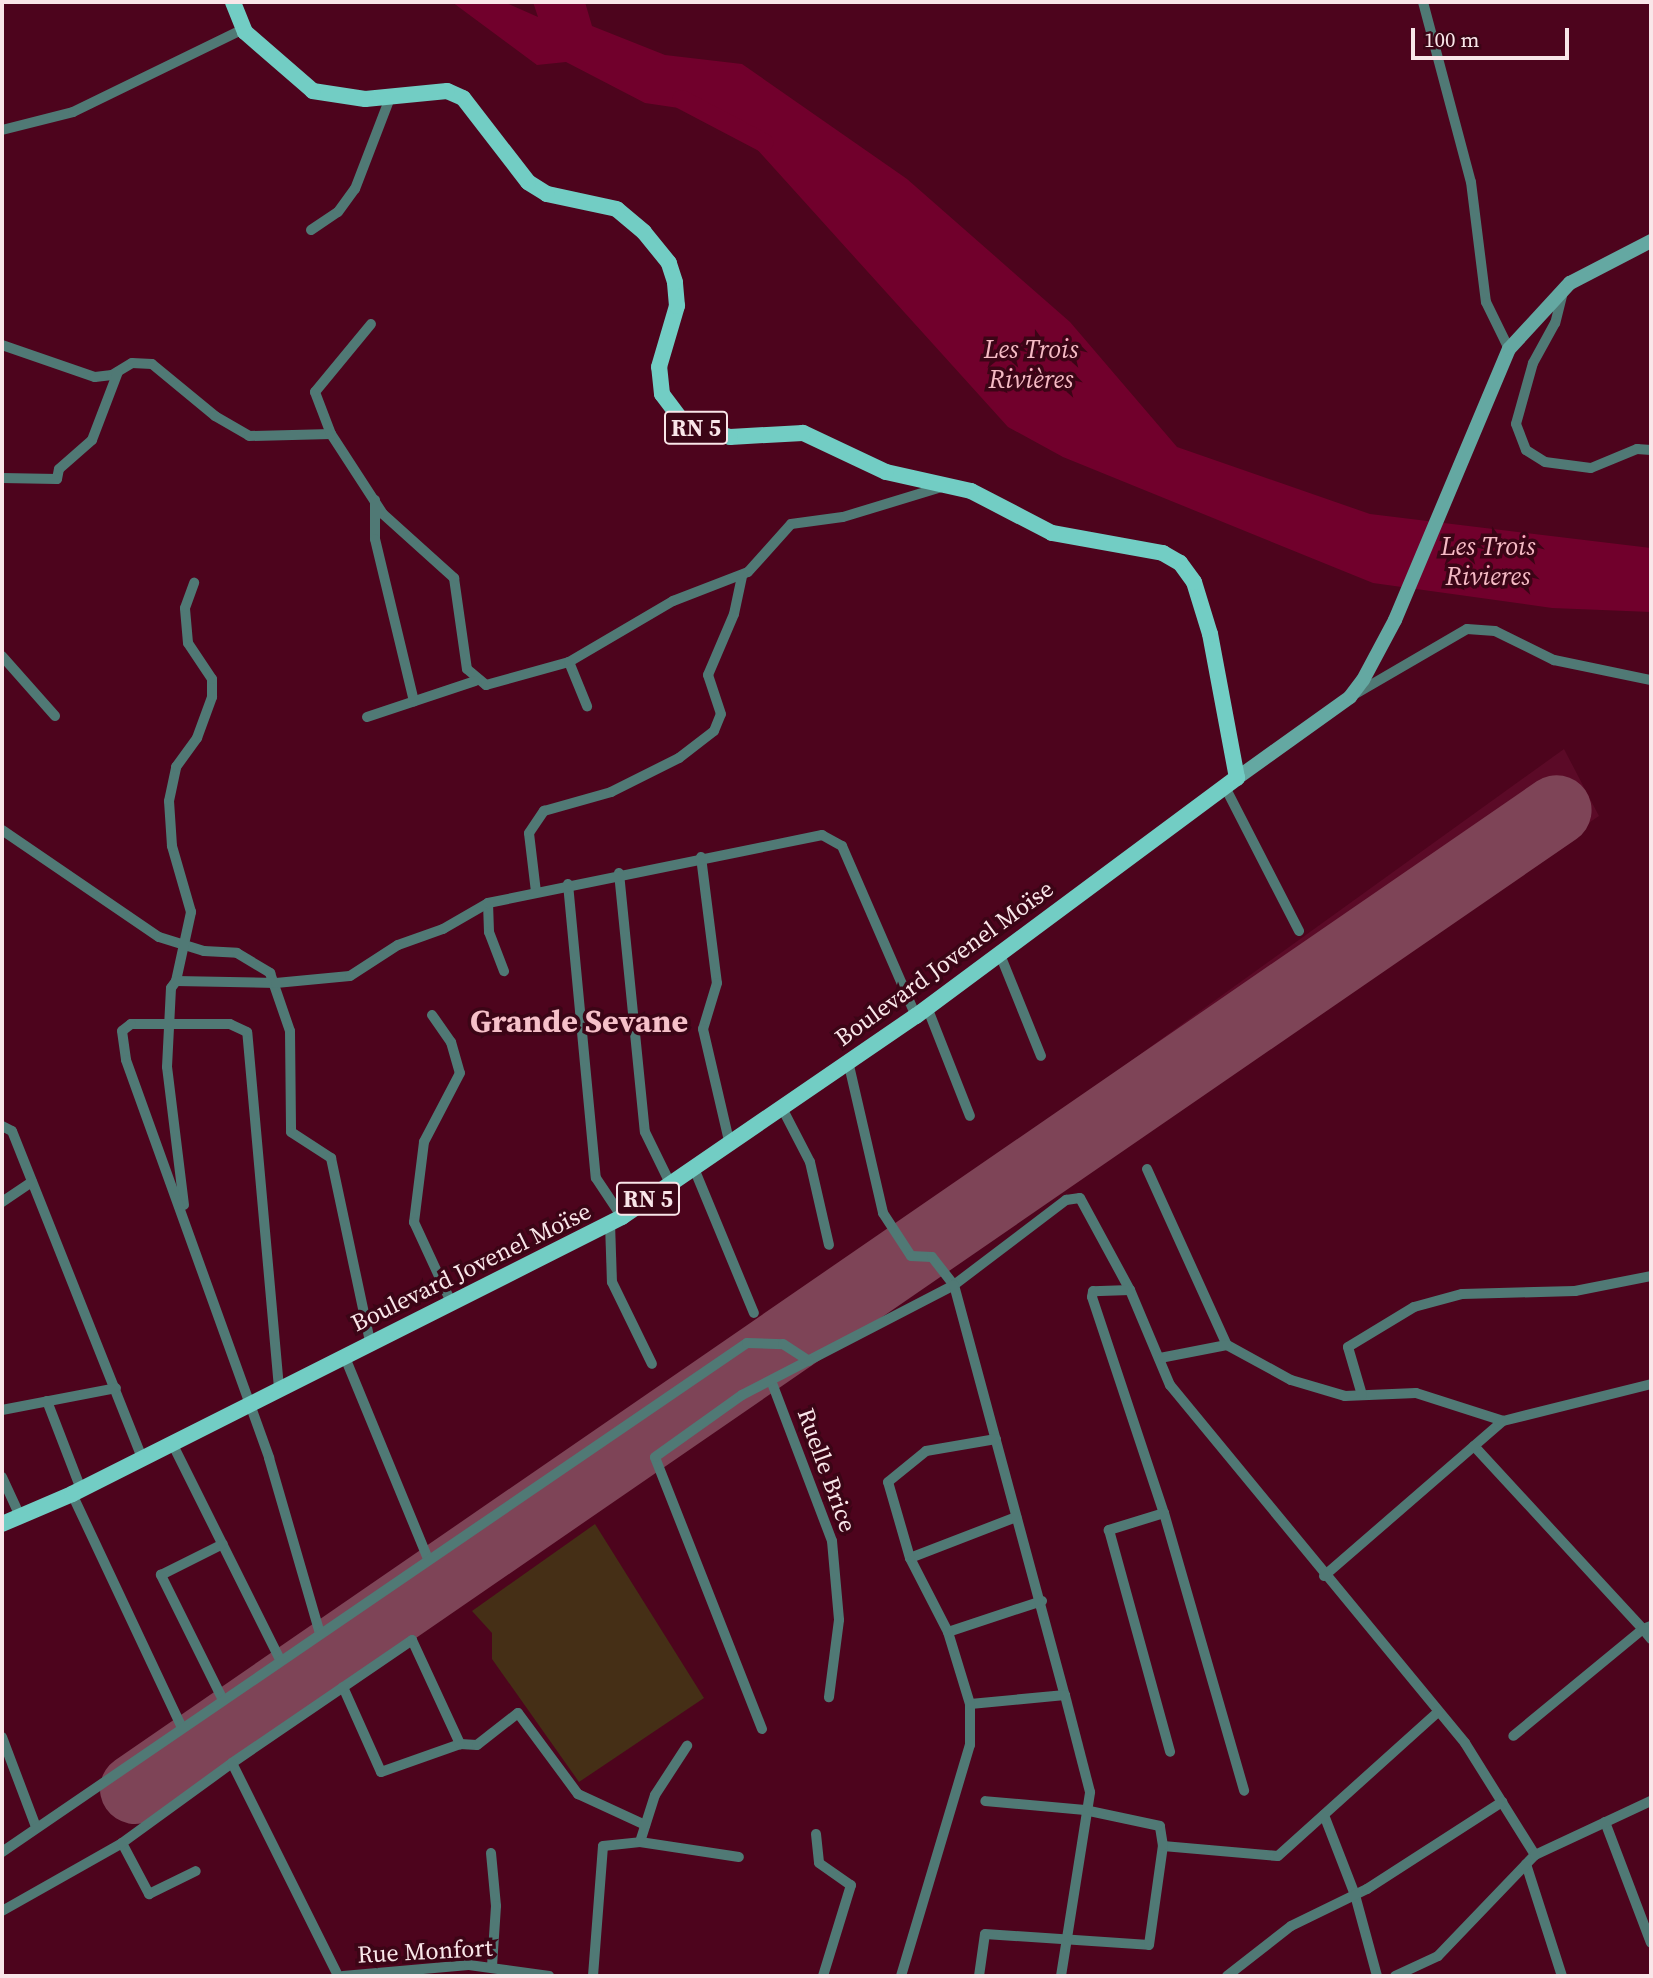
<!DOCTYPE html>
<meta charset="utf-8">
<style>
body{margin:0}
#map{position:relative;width:1653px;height:1978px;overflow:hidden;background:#4d041d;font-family:"Source Serif 4",serif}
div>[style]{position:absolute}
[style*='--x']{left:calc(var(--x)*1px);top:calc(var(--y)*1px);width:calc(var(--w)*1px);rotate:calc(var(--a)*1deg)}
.built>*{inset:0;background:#5b0a27}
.green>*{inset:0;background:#452f16}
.water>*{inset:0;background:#71002c}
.river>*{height:19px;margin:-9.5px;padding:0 9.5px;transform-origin:9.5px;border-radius:9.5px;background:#71002c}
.runway>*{height:70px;margin:-35px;padding:0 35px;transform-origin:35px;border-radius:35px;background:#7e4457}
.street>*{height:10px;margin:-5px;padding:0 5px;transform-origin:5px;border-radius:5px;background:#507975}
.secondary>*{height:14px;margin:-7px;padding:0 7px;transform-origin:7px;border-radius:7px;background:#64a8a2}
.primary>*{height:16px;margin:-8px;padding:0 8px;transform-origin:8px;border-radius:8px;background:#72cdc4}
span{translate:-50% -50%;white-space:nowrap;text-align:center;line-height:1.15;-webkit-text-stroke:7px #3b0516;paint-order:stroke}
.shield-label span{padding:2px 5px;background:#3b0516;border:2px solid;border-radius:5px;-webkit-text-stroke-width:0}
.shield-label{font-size:23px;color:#f9e6e9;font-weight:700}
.street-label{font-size:24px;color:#f9e6e9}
.water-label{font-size:26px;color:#f5bac4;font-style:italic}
.district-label{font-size:32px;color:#f6c0c9;font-weight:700}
.frame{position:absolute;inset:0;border:4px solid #f9e6e9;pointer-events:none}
.scale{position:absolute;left:1411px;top:28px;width:158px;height:32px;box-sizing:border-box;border:4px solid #f9e6e9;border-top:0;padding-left:9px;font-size:21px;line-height:24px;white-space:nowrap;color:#f9e6e9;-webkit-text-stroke:5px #3b0516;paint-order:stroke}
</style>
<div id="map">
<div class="built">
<i style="clip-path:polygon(1564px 749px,1599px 816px,897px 1288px,142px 1816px,115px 1765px,835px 1274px)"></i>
</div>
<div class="green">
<i style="clip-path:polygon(595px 1524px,704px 1698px,579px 1782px,492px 1659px,492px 1633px,472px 1611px)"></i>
</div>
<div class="water">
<i style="clip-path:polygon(452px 2px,504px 2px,538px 17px,533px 2px,585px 2px,592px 26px,665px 55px,742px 64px,907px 179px,1070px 322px,1177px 447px,1370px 514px,1651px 548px,1651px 612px,1552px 608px,1373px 583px,1063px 457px,1008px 427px,726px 115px,645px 103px,566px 62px,537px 65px)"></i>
</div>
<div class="river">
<i style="--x:681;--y:99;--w:93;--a:27.7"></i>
</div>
<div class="runway">
<i style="--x:135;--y:1789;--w:1726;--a:-34.55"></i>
</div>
<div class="street">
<i style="--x:1423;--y:2;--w:186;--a:75.1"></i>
<i style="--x:1471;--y:182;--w:121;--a:82.9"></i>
<i style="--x:1486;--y:302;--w:52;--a:63.9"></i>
<i style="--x:2;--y:130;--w:73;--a:-14.2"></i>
<i style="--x:73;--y:112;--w:189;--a:-26"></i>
<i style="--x:311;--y:230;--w:32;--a:-34"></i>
<i style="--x:338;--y:212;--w:29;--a:-54"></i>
<i style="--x:355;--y:189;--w:101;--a:-69"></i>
<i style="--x:1563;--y:292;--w:32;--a:104"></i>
<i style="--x:1555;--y:323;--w:46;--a:118.8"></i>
<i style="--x:1533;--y:363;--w:63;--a:105.6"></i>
<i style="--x:1516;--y:424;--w:28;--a:69"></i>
<i style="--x:1526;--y:450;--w:22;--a:32"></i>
<i style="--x:1545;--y:462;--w:46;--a:7.4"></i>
<i style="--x:1591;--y:468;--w:50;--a:-22.4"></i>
<i style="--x:1637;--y:449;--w:14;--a:4"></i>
<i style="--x:2;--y:345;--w:98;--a:19"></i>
<i style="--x:95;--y:377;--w:17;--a:-7"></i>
<i style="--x:112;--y:375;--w:23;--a:-31"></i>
<i style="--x:132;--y:363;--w:20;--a:3"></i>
<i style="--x:152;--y:364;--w:82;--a:39.5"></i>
<i style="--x:215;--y:416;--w:39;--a:30"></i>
<i style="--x:249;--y:436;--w:82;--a:-1.4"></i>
<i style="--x:331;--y:434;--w:95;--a:57"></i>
<i style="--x:383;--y:514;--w:96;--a:42"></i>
<i style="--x:454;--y:578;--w:92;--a:81.9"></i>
<i style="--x:467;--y:669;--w:25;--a:40"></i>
<i style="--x:486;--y:685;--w:86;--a:-15.5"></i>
<i style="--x:569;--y:662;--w:121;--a:-30.4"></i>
<i style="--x:673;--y:601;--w:80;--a:-21.1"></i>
<i style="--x:748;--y:572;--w:64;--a:-48.1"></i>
<i style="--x:791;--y:524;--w:52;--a:-7.7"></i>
<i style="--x:843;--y:517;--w:103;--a:-16.9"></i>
<i style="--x:331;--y:434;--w:45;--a:-110.9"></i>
<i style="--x:315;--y:392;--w:88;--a:-50.5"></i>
<i style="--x:2;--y:478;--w:55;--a:1"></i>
<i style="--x:57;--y:479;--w:10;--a:-79"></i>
<i style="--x:59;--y:469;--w:44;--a:-41.3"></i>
<i style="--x:92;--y:440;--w:73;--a:-69.1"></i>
<i style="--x:375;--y:500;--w:39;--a:90"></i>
<i style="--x:375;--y:539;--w:167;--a:76.5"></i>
<i style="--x:2;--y:656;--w:80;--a:48.5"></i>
<i style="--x:569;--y:662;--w:48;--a:67.8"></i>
<i style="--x:1357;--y:693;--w:127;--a:-30.2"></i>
<i style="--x:1467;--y:629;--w:28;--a:4"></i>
<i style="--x:1495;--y:631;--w:66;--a:26.2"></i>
<i style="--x:1554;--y:660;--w:99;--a:11.7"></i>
<i style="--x:367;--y:717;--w:114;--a:-18.4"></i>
<i style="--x:1225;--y:787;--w:162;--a:62.8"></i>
<i style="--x:2;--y:830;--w:190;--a:34.3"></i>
<i style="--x:159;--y:937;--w:47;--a:17.3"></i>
<i style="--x:204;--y:951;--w:33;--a:3"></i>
<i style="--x:237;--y:953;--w:39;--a:31"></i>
<i style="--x:270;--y:973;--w:61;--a:71"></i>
<i style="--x:290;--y:1031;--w:101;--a:89.4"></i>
<i style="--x:291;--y:1132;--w:48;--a:33"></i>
<i style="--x:331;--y:1158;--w:188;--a:78"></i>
<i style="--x:701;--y:857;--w:127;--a:82.8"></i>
<i style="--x:717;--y:983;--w:48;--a:106.9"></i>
<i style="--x:703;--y:1029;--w:115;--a:76.9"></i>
<i style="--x:619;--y:873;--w:260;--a:84.3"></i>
<i style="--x:645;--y:1132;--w:57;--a:63.9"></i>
<i style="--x:568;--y:884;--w:295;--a:84.6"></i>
<i style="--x:596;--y:1178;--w:47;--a:56.3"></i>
<i style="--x:536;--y:892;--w:59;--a:-96.8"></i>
<i style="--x:529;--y:833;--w:27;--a:-56"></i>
<i style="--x:544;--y:811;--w:70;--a:-15.8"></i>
<i style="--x:611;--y:792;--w:76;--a:-26.6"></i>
<i style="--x:679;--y:758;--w:44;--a:-37.6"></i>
<i style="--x:714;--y:731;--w:18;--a:-68"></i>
<i style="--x:721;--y:714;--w:41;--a:-108.4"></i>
<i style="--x:708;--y:675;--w:66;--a:-66.9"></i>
<i style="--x:734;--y:614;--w:40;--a:-78"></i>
<i style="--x:488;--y:903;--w:29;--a:88"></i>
<i style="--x:489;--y:932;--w:42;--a:69"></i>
<i style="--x:999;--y:952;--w:112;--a:68"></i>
<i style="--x:176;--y:981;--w:71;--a:-77.7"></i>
<i style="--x:191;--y:912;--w:69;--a:-106.1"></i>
<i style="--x:172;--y:846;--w:45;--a:-93.8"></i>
<i style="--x:169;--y:801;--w:35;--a:-78"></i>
<i style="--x:176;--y:767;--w:36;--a:-54"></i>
<i style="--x:197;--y:738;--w:44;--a:-69.9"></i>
<i style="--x:212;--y:697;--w:18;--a:-90"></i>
<i style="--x:212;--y:679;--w:43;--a:-123.7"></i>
<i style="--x:188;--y:643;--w:35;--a:-95"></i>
<i style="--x:185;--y:608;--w:27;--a:-70"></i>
<i style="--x:927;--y:1007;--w:117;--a:68.5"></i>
<i style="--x:432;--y:1015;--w:33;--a:55"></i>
<i style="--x:451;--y:1042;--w:32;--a:74"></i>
<i style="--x:460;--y:1073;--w:78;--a:117.6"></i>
<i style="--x:424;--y:1142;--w:81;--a:97.1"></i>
<i style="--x:414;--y:1222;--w:88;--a:65.2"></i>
<i style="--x:848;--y:1061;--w:156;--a:77"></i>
<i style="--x:883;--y:1213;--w:51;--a:56.9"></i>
<i style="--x:911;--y:1256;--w:21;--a:3"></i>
<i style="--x:932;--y:1257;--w:36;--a:52"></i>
<i style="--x:954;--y:1285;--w:141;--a:-37.2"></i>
<i style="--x:1066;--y:1200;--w:14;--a:-8"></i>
<i style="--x:1080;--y:1198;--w:105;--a:61.5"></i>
<i style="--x:1130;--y:1290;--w:103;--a:67.2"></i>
<i style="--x:1170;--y:1385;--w:464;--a:50.5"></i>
<i style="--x:1465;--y:1743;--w:132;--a:58"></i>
<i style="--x:781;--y:1106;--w:63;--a:62.6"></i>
<i style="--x:810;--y:1162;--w:85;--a:77.1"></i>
<i style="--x:2;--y:1126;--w:11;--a:27"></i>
<i style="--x:12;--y:1131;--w:352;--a:68.3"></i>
<i style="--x:693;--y:1166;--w:159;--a:67.5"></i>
<i style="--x:1147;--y:1169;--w:193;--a:65.6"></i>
<i style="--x:1227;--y:1345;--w:73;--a:28.7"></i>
<i style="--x:1291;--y:1380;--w:56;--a:16.5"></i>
<i style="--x:1345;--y:1396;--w:71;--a:-2.4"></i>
<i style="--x:1416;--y:1393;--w:91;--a:17.8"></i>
<i style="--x:1503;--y:1421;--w:153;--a:-14"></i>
<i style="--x:2;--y:1202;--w:36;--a:-34"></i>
<i style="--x:184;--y:1205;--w:139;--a:-97"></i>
<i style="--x:167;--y:1067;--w:79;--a:-87.1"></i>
<i style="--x:171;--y:988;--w:9;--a:-54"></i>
<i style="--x:176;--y:981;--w:100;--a:1.1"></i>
<i style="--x:276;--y:983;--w:74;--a:-5.4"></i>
<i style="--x:350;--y:976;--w:57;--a:-32.9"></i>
<i style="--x:398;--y:945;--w:48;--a:-19.6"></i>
<i style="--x:443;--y:929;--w:52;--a:-30"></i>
<i style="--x:488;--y:903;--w:341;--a:-11.5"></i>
<i style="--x:822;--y:835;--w:23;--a:29"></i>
<i style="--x:842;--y:846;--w:185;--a:66.5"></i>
<i style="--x:610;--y:1223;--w:59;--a:88.1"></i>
<i style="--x:612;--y:1282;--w:91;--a:64"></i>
<i style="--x:1130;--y:1290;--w:37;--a:178"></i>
<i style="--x:1093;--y:1291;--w:6;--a:99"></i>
<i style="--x:1092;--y:1297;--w:228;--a:71.6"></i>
<i style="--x:1164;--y:1513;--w:289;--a:73.9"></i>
<i style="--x:344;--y:1355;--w:221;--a:67.6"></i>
<i style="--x:1160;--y:1358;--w:68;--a:-11"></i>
<i style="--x:772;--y:1383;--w:169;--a:69.2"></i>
<i style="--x:832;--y:1541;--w:79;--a:84.9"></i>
<i style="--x:839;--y:1620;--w:78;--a:97.4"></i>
<i style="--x:279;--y:1388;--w:357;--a:-95.1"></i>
<i style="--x:247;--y:1032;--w:19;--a:-155"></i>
<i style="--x:230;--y:1024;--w:99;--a:180"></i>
<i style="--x:131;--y:1024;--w:11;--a:142"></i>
<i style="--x:122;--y:1031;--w:29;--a:82"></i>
<i style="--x:126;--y:1060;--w:423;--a:70.2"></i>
<i style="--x:269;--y:1458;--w:182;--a:73.8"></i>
<i style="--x:1362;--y:1395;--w:50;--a:-106.3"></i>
<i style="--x:1348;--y:1347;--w:77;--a:-31.2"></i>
<i style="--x:1414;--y:1307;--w:50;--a:-15.2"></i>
<i style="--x:1462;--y:1294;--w:113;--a:-1.5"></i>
<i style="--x:1575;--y:1291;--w:77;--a:-11.2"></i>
<i style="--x:47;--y:1401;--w:94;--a:68.9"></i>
<i style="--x:2;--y:1410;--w:116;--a:-10.9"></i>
<i style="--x:172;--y:1443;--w:242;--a:63.5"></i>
<i style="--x:1474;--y:1446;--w:249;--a:47.3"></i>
<i style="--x:1643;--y:1629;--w:168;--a:140.5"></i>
<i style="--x:2;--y:1477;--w:43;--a:65.2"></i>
<i style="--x:72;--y:1494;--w:256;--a:64.8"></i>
<i style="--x:1164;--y:1513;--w:58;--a:162.8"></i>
<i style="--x:1109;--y:1530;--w:230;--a:74.6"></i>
<i style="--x:910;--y:1558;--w:114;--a:-21.1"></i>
<i style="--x:1324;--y:1576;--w:237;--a:-40.9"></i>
<i style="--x:1651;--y:1626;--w:9;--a:159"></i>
<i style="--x:1643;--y:1629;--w:13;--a:51"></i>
<i style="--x:948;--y:1632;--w:99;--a:-18.3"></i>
<i style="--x:343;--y:1687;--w:93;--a:65.9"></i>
<i style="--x:381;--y:1772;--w:84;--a:-19.5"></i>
<i style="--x:460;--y:1744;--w:17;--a:3"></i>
<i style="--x:477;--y:1745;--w:52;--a:-38"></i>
<i style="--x:518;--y:1713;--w:101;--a:53.5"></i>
<i style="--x:578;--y:1794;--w:74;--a:24.8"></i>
<i style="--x:223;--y:1700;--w:140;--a:-116.4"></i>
<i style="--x:161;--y:1575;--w:69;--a:-26.6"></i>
<i style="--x:762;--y:1729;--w:292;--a:-111.5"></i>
<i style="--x:655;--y:1457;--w:107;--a:-35.5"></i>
<i style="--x:742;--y:1395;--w:239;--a:-27.4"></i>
<i style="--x:954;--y:1285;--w:425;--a:74.9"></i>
<i style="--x:1065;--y:1695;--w:95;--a:174.6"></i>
<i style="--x:2;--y:1737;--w:96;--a:69.3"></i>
<i style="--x:232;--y:1763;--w:218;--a:-34.3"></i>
<i style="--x:412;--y:1640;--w:115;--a:65.2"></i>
<i style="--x:1324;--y:1815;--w:86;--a:68.8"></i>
<i style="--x:1355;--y:1895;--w:84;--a:74.8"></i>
<i style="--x:1605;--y:1822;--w:129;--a:69.2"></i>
<i style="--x:816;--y:1834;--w:29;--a:84"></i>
<i style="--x:819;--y:1863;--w:39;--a:35"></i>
<i style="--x:851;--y:1885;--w:95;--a:107.1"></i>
<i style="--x:640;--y:1842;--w:49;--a:-72.3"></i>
<i style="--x:655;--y:1795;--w:59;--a:-56.9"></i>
<i style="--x:122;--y:1843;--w:58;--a:62.1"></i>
<i style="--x:149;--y:1894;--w:52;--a:-26.1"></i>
<i style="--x:1163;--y:1846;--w:115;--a:5"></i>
<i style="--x:1278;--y:1856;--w:215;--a:-42"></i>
<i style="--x:2;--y:1852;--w:902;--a:-34.34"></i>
<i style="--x:747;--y:1343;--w:36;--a:2"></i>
<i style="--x:783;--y:1344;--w:31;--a:33"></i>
<i style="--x:491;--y:1853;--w:53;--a:84.6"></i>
<i style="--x:496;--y:1906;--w:61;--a:93.8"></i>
<i style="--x:1526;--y:1864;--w:118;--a:72.2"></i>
<i style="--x:2;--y:1911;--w:138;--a:-29.5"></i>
<i style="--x:122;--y:1843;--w:136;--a:-36"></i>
<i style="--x:232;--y:1763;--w:238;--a:63.5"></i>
<i style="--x:343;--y:1976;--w:126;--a:-5"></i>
<i style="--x:469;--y:1965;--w:81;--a:7.8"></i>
<i style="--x:593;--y:1976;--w:130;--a:-85.6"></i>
<i style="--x:603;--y:1846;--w:37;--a:-6"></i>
<i style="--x:640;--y:1842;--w:100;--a:8.6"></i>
<i style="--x:901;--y:1976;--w:241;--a:-73.4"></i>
<i style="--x:970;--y:1745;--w:41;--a:-90"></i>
<i style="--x:970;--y:1704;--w:75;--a:-107"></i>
<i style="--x:948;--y:1632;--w:83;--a:-117.2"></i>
<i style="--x:910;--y:1558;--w:79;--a:-106.1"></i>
<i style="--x:888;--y:1482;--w:49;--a:-39.2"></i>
<i style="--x:926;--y:1451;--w:71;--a:-9.7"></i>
<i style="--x:979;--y:1976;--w:42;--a:-81.9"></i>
<i style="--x:985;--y:1934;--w:164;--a:3.8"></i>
<i style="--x:1149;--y:1945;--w:100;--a:-82"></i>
<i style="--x:1163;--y:1846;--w:20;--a:-99"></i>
<i style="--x:1160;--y:1826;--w:77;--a:-168"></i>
<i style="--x:1085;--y:1810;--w:100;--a:-174.9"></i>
<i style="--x:1061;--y:1976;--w:186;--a:-81"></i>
<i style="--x:1090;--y:1792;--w:100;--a:-104.5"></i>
<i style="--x:1227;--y:1976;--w:81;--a:-38"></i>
<i style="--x:1291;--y:1926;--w:85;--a:-26"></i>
<i style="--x:1367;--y:1889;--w:161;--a:-32.8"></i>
<i style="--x:1395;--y:1976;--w:47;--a:-24.9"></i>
<i style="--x:1438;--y:1956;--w:140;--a:-46.2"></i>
<i style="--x:1535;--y:1855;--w:128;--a:-25"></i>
</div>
<div class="secondary">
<i style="--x:1237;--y:778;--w:139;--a:-35.6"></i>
<i style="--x:1350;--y:697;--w:21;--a:-53"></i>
<i style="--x:1363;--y:680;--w:68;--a:-61.9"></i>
<i style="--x:1395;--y:620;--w:294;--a:-67.2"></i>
<i style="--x:1509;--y:349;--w:90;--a:-47.3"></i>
<i style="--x:1570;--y:283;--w:91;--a:-27.4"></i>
</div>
<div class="primary">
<i style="--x:2;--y:1524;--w:76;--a:-23.2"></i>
<i style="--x:72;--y:1494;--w:616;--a:-26.73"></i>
<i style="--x:622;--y:1217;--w:356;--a:-34.4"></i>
<i style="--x:916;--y:1016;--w:400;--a:-36.6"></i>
<i style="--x:1237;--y:778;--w:147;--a:-100.6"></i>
<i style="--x:1210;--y:634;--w:54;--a:-107.1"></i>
<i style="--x:1194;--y:582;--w:24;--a:-126"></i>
<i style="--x:1180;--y:563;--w:20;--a:-150"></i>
<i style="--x:1163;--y:553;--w:113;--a:-169.8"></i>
<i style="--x:1052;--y:533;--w:91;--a:-152.6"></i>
<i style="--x:971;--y:491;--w:87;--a:-167.4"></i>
<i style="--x:886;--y:472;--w:92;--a:-154.8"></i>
<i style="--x:803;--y:433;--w:73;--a:176.9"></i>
<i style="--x:730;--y:437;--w:49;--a:-162.3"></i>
<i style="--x:683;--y:422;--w:35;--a:-127"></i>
<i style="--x:662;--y:394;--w:27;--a:-96"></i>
<i style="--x:659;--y:367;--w:64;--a:-73.6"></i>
<i style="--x:677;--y:306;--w:24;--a:-95"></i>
<i style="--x:675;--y:282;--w:20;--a:-108"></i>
<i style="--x:669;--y:263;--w:40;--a:-129"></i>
<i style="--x:644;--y:232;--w:35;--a:-140"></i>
<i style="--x:617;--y:209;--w:72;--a:-167.9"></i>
<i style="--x:547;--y:194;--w:22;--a:-148"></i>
<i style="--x:528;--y:182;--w:106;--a:-127.7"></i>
<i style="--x:463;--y:98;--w:17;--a:-156"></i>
<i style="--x:447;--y:91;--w:82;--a:174.4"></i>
<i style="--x:365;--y:99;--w:53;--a:-171.3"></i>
<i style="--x:313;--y:91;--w:90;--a:-139.1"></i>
<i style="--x:245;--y:32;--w:32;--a:-112"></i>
</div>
<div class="shield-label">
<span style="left:696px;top:428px">RN 5</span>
<span style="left:648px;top:1199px">RN 5</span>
</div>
<div class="street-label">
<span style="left:944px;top:963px;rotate:-36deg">Boulevard Jovenel Moïse</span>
<span style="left:471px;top:1267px;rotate:-26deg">Boulevard Jovenel Moïse</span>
<span style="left:827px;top:1470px;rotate:70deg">Ruelle Brice</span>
<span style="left:425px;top:1951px;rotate:-3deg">Rue Monfort</span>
</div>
<div class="water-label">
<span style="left:1031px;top:365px">Les Trois<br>Rivières</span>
<span style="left:1488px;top:562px">Les Trois<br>Rivieres</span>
</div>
<div class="district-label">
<span style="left:579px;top:1021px">Grande Sevane</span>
</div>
<div class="frame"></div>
<div class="scale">100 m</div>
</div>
